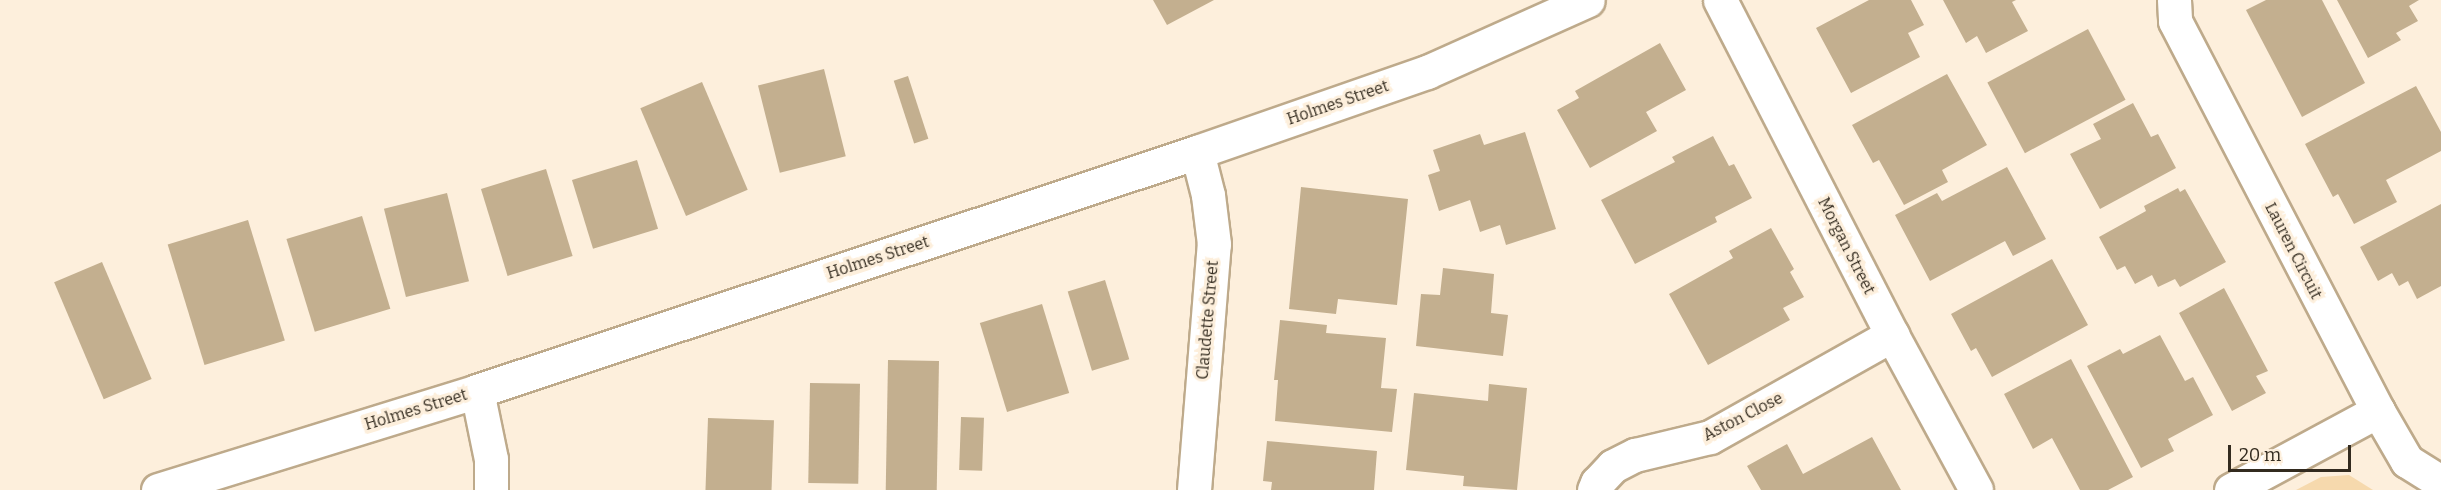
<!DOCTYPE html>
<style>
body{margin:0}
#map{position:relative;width:2441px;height:490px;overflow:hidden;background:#fdefdc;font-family:Bitter,serif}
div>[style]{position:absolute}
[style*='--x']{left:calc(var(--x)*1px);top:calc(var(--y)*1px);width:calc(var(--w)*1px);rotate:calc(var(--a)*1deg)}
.green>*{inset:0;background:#f6d9ad}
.building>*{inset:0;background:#c3af8f;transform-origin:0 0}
.roads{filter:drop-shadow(2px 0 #beaa8b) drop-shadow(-2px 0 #beaa8b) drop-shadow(0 2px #beaa8b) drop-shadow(0 -2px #beaa8b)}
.street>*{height:33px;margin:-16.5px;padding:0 16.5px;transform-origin:16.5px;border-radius:16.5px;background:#fff}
span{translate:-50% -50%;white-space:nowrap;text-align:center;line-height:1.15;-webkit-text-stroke:6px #fdefdc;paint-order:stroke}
.street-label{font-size:16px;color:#332b1f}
.scale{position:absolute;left:2228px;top:445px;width:123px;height:27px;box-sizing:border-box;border:3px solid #332b1f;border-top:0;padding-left:8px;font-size:18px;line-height:21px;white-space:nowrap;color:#332b1f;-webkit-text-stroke:4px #fdefdc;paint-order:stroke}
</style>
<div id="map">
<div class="green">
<i style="clip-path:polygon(2349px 475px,2373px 490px,2296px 490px,2321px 477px)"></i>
</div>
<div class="building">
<i style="clip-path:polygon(1153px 0,1214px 0,1167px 25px)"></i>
<i style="clip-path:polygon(1869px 0,1911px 0,1924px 25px,1908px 33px,1920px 57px,1851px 93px,1816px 28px)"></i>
<i style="clip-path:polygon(1943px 0,2016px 0,2012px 2px,2028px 31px,1986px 53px,1977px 36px,1966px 43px)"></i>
<i style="clip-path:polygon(2266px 0,2322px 0,2365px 83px,2302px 117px,2246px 10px)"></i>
<i style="clip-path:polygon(2337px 0,2419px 0,2409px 6px,2418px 21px,2396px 33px,2401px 40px,2368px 58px)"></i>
<i style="left:2088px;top:29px;width:80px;height:114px;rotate:62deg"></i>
<i style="clip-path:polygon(1660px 43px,1686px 90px,1646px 112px,1657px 131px,1590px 168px,1557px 110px,1579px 98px,1575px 91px)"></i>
<i style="left:824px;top:69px;width:90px;height:68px;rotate:76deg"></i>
<i style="clip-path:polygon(1947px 74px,1987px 145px,1942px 170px,1948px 182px,1904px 205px,1879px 160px,1873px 163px,1852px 125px)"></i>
<i style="left:908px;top:76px;width:66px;height:15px;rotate:72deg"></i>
<i style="left:702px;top:82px;width:117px;height:67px;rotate:67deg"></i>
<i style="clip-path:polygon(2416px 86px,2441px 132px,2441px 151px,2386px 180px,2397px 202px,2354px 224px,2338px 194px,2333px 197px,2305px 144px)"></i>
<i style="clip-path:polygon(2133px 103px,2151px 137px,2158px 134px,2176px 168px,2100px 209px,2070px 154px,2101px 139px,2093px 124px)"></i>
<i style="clip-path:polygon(1525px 132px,1556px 229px,1506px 245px,1500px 225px,1480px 232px,1470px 200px,1439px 211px,1428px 175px,1440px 171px,1433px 150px,1480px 134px,1484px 145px)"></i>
<i style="clip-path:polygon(1713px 136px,1729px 166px,1734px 164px,1752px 198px,1715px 217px,1717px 222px,1635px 264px,1601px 200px,1675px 162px,1672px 157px)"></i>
<i style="left:637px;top:160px;width:72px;height:68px;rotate:73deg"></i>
<i style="clip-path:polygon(2007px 167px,2046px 239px,2013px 256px,2005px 241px,1930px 281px,1895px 215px,1937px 193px,1942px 201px)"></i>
<i style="left:546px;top:169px;width:91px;height:68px;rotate:73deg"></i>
<i style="clip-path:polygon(1301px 187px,1408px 199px,1397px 305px,1338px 299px,1336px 314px,1289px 309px)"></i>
<i style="clip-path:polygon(2178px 188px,2180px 192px,2185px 189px,2226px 262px,2180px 287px,2175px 279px,2158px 287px,2152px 275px,2135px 284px,2125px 266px,2117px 270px,2099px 237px,2146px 211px,2144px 206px)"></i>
<i style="left:447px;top:193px;width:91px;height:65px;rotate:76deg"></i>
<i style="clip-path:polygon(2441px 204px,2441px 286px,2417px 299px,2408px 281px,2399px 286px,2392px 273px,2378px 281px,2360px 247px)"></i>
<i style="left:362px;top:216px;width:97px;height:79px;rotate:73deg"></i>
<i style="left:248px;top:220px;width:126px;height:84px;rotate:73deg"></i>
<i style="clip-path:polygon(1771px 228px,1794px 269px,1790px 272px,1804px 297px,1783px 308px,1790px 320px,1708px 365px,1669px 294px,1733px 258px,1729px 251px)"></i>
<i style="clip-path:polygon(2052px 259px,2088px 325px,1992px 377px,1976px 348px,1971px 351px,1951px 314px)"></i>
<i style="left:102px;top:262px;width:127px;height:52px;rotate:67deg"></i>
<i style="clip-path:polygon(1443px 268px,1494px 274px,1491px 313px,1508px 315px,1503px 356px,1416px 346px,1421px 294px,1440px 295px)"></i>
<i style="left:1105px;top:280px;width:83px;height:39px;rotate:73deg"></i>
<i style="clip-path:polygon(2224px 288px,2268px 371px,2256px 376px,2266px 393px,2232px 411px,2179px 313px)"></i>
<i style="left:1042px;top:304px;width:93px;height:65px;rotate:73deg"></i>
<i style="clip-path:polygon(1280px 320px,1327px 325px,1326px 333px,1386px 338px,1381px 388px,1397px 389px,1392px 432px,1275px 421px,1278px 380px,1274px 380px)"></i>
<i style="clip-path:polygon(2160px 335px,2185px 381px,2193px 377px,2213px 415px,2168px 439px,2174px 451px,2141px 468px,2087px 366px,2120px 349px,2123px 354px)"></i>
<i style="clip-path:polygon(2071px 359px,2133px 477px,2108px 490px,2080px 490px,2052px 438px,2033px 449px,2004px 394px)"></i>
<i style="left:888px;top:360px;width:51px;height:130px;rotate:1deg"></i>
<i style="left:810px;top:383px;width:50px;height:100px;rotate:1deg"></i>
<i style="clip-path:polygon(1489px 384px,1527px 388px,1517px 490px,1463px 486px,1464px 476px,1406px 470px,1414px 393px,1488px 401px)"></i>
<i style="left:961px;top:417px;width:23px;height:53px;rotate:2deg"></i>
<i style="left:708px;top:418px;width:66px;height:72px;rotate:2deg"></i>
<i style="clip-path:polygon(1872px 437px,1901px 490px,1761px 490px,1747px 466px,1787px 444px,1803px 474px)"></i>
<i style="clip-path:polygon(1267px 441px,1377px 451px,1374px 490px,1271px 490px,1272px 482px,1263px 481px)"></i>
</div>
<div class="roads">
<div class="street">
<i style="--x:1720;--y:0;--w:377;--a:62.8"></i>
<i style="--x:1892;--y:335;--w:176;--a:61.5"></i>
<i style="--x:2174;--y:0;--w:21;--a:87"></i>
<i style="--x:2175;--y:21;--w:440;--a:62.5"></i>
<i style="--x:2378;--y:411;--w:58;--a:59.9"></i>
<i style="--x:2407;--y:461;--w:40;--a:32"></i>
<i style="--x:477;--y:391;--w:69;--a:78.4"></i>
<i style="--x:491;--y:459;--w:31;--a:90"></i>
<i style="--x:158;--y:490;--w:334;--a:-17.2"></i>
<i style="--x:477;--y:391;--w:759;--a:-18.36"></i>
<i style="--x:1197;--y:152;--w:244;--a:-19.2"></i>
<i style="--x:1427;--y:72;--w:176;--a:-24.1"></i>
<i style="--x:1194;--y:490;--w:247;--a:-85.4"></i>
<i style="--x:1214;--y:244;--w:49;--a:-97"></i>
<i style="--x:1208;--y:195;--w:44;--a:-104.3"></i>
<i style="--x:1594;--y:490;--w:8;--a:-67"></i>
<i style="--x:1597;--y:483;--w:23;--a:-47"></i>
<i style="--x:1613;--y:466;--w:25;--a:-27"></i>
<i style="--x:1635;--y:455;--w:77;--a:-13.5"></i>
<i style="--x:1710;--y:437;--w:209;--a:-29.3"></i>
<i style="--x:2231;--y:490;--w:167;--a:-28.3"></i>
</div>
</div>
<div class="street-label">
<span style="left:1338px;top:103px;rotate:-19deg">Holmes Street</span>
<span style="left:1846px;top:246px;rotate:63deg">Morgan Street</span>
<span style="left:2293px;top:251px;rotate:63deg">Lauren Circuit</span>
<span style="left:878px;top:258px;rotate:-18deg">Holmes Street</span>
<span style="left:1208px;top:320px;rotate:-85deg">Claudette Street</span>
<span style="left:416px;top:410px;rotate:-17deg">Holmes Street</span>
<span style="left:1743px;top:417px;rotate:-27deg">Aston Close</span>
</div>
<div class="scale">20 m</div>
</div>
